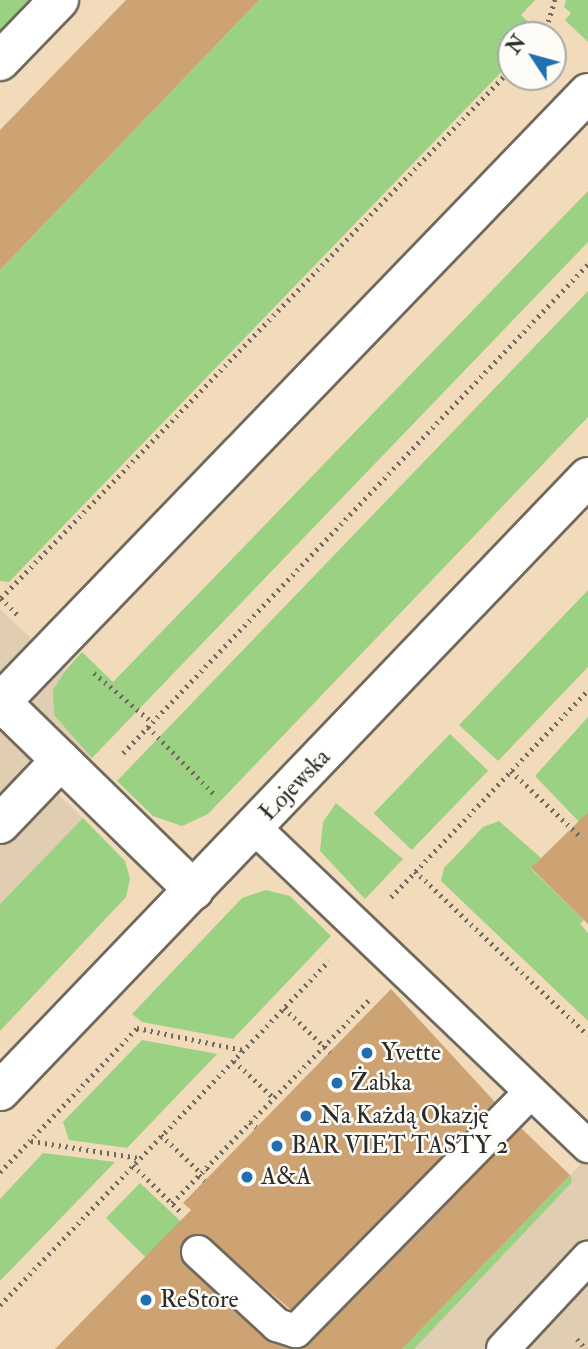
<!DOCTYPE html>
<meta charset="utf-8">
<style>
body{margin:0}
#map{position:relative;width:588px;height:1349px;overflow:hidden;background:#f1dbbb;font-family:"IM FELL Double Pica",serif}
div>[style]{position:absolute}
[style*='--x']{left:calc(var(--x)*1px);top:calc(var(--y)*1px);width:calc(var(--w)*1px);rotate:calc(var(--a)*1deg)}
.built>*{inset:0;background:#e1cdb2}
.green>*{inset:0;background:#9bd182;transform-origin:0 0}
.building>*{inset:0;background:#cea374}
.path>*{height:4.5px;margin-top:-2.25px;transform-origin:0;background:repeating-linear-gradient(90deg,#70695d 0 2px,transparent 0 7px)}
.roads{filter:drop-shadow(2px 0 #70695d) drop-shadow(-2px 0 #70695d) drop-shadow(0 2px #70695d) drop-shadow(0 -2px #70695d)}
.lane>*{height:32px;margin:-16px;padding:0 16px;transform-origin:16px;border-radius:16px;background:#fff}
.street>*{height:38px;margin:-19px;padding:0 19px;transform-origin:19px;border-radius:19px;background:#fff}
.dots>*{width:19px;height:19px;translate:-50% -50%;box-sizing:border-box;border:4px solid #fdfcf7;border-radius:50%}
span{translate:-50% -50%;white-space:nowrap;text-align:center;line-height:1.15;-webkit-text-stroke:5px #fdfcf7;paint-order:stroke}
.street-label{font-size:24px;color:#2b2b2b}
.poi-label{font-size:24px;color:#2b2b2b}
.left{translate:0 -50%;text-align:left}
.north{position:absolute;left:497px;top:21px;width:70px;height:70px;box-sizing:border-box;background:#fdfcf7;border:2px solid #a9a8a5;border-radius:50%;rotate:306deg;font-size:19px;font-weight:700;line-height:28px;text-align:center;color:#2b2b2b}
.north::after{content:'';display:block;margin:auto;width:24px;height:32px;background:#1f6fb2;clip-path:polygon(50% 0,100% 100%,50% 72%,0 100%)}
</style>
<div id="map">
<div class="built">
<i style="clip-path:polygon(0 609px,122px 726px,58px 794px,83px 818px,0 904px)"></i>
<i style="clip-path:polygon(588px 1156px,588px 1349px,402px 1349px,570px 1175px)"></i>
</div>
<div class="green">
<i style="clip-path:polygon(0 0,40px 0,0 41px)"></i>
<i style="clip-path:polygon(259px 0,535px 0,521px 15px,539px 33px,511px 35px,511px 62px,9px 582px,0 581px,0 270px)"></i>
<i style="clip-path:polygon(566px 0,588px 0,588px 42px,565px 20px,571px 13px,564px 7px)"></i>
<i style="clip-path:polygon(588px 191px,588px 242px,92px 758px,54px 715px,53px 690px,65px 671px,82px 652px,113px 682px)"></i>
<i style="clip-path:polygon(588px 291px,588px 417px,208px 814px,182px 826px,153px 816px,117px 781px)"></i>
<i style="clip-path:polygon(588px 590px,588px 667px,498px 761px,459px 725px)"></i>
<i style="clip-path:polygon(588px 717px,588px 827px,586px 829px,535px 776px)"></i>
<i style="left:450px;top:734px;width:53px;height:110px;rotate:44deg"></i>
<i style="clip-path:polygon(336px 803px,403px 859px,365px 899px,320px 851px,323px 822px)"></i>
<i style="clip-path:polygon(83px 818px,125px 861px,130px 879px,126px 897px,0 1031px,0 904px)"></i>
<i style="clip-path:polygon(499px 821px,541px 858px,531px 869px,584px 920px,580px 924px,588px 933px,588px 1021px,441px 881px,444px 868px,483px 827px)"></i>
<i style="clip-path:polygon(266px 890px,290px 896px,331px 936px,233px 1039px,142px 1022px,132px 1014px,242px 898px)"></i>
<i style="clip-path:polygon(142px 1040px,217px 1054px,127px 1148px,69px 1140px,63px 1122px)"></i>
<i style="clip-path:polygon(43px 1153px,115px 1162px,0 1281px,0 1199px)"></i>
<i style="clip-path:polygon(570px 1175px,572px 1182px,414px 1349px,402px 1349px)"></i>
<i style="clip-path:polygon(140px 1183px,190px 1230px,160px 1261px,224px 1335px,106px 1218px)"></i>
</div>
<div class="building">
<i style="clip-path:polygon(126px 0,259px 0,0 270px,0 130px)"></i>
<i style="clip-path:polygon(588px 812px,588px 924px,531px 868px)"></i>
<i style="clip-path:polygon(391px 989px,495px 1102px,291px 1310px,203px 1234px,184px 1240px,180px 1257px,186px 1265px,265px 1339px,300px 1349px,521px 1128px,570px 1175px,402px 1349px,55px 1349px,191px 1210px,183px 1203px)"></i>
</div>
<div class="path">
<i style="--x:544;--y:35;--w:37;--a:-73"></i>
<i style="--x:1;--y:598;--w:735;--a:-46.05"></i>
<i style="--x:1;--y:598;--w:23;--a:45"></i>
<i style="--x:94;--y:673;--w:76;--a:40.2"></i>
<i style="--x:148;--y:727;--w:97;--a:45.4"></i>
<i style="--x:123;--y:753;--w:675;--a:-46.44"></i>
<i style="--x:511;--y:771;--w:98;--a:43.3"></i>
<i style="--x:415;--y:871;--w:238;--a:43.5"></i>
<i style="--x:391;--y:897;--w:286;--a:-46.4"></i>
<i style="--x:284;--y:1008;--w:64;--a:43.7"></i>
<i style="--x:234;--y:1061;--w:54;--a:42.8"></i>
<i style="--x:250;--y:1122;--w:8;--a:40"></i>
<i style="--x:161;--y:1135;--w:55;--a:43.5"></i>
<i style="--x:31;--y:1141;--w:110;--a:8.9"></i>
<i style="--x:133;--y:1165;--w:66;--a:44.4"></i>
<i style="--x:207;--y:1168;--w:7;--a:45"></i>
<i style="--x:0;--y:1172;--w:199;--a:-46.4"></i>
<i style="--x:137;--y:1028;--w:108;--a:11.7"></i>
<i style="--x:199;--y:1175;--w:8;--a:45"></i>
<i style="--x:172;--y:1203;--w:283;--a:-45.9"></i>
<i style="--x:0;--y:1305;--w:476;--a:-46.3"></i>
<i style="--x:577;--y:1339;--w:13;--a:48"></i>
</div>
<div class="roads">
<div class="lane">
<i style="--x:254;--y:827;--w:462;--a:43.7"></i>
<i style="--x:198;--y:1252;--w:108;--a:42.7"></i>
<i style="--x:277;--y:1325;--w:20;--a:18"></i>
<i style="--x:296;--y:1331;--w:335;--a:-45.5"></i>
<i style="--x:503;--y:1349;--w:125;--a:-47"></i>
</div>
<div class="street">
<i style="--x:0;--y:61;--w:85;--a:-46"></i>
<i style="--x:0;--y:701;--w:271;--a:44.3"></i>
<i style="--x:1;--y:702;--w:846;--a:-46.05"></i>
<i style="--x:0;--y:824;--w:88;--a:-46.4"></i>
<i style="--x:0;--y:1091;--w:850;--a:-46.24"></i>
</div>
</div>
<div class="dots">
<i style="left:367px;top:1053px;background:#1f6fb2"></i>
<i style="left:337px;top:1083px;background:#1f6fb2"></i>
<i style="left:306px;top:1116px;background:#1f6fb2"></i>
<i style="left:277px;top:1146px;background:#1f6fb2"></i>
<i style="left:247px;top:1177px;background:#1f6fb2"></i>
<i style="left:146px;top:1300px;background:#1f6fb2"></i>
</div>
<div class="street-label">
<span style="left:295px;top:785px;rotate:-46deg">Łojewska</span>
</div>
<div class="poi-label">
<span class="left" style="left:381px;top:1053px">Yvette</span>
<span class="left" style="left:351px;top:1083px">Żabka</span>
<span class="left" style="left:320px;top:1116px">Na Każdą Okazję</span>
<span class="left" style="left:291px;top:1146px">BAR VIET TASTY 2</span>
<span class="left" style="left:261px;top:1177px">A&amp;A</span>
<span class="left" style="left:160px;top:1300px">ReStore</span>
</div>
<div class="north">N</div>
</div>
